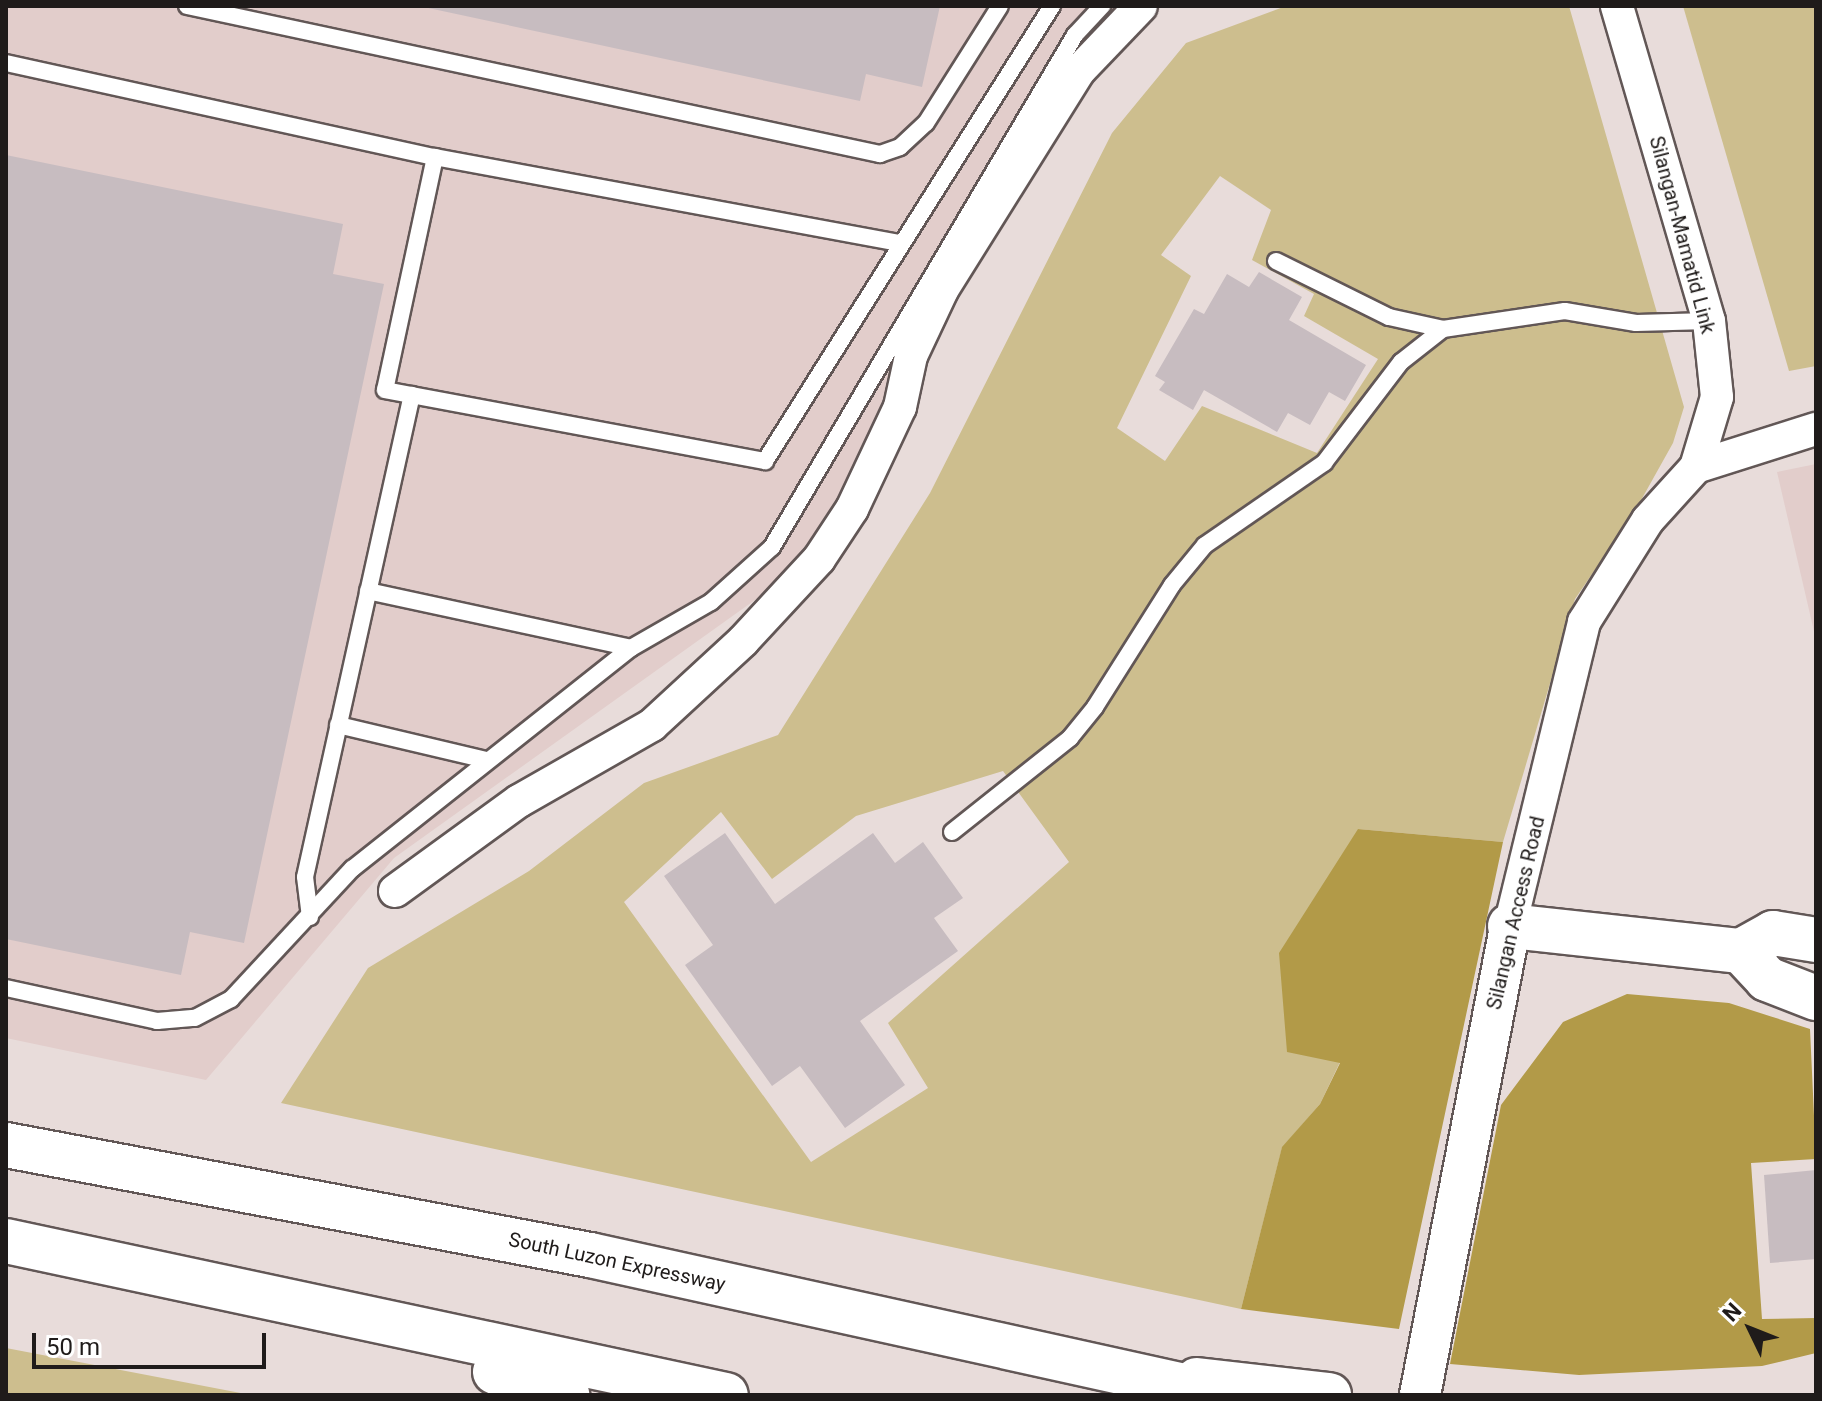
<!DOCTYPE html>
<style>
body{margin:0}
#map{position:relative;width:1822px;height:1401px;overflow:hidden;background:#e8dcda;font-family:Roboto,sans-serif}
div>[style]{position:absolute}
[style*='--x']{left:calc(var(--x)*1px);top:calc(var(--y)*1px);width:calc(var(--w)*1px);rotate:calc(var(--a)*1deg)}
.built>*{inset:0;background:#e2cdcb}
.green>*{inset:0;background:#cdbe8e}
.forest>*{inset:0;background:#b29a48}
.building>*{inset:0;background:#c7bcc0}
.roads{filter:drop-shadow(2px 0 #625756) drop-shadow(-2px 0 #625756) drop-shadow(0 2px #625756) drop-shadow(0 -2px #625756)}
.service>*{height:16px;margin:-8px;padding:0 8px;transform-origin:8px;border-radius:8px;background:#fff}
.minor>*{height:32px;margin:-16px;padding:0 16px;transform-origin:16px;border-radius:16px;background:#fff}
.tertiary>*{height:40px;margin:-20px;padding:0 20px;transform-origin:20px;border-radius:20px;background:#fff}
.motorway>*{height:44px;margin:-22px;padding:0 22px;transform-origin:22px;border-radius:22px;background:#fff}
span{translate:-50% -50%;white-space:nowrap;text-align:center;line-height:1.15;-webkit-text-stroke:6px #fff;paint-order:stroke}
.street-label{font-size:20px;color:#1f1b1a}
.frame{position:absolute;inset:0;border:8px solid #1f1b1a;pointer-events:none}
.north{position:absolute;left:1710px;top:1289px;width:80px;height:80px;-webkit-text-stroke:6px #fff;paint-order:stroke;rotate:313deg;font-size:22px;font-weight:700;line-height:32px;text-align:center;color:#1f1b1a}
.north::after{content:'';display:block;margin:auto;width:28px;height:36px;background:#1f1b1a;clip-path:polygon(50% 0,100% 100%,50% 72%,0 100%)}
.scale{position:absolute;left:32px;top:1333px;width:234px;height:36px;box-sizing:border-box;border:4px solid #1f1b1a;border-top:0;padding-left:10px;font-size:24px;line-height:28px;white-space:nowrap;color:#1f1b1a;-webkit-text-stroke:6px #fff;paint-order:stroke}
</style>
<div id="map">
<div class="built">
<i style="clip-path:polygon(6px 6px,1125px 6px,914px 330px,832px 515px,776px 585px,394px 858px,206px 1080px,6px 1038px)"></i>
<i style="clip-path:polygon(1816px 464px,1816px 640px,1777px 472px)"></i>
</div>
<div class="green">
<i style="clip-path:polygon(evenodd,1286px 6px,1569px 6px,1684px 407px,1673px 443px,1635px 511px,1575px 599px,1503px 842px,1358px 829px,1340px 1062px,1320px 1104px,1282px 1148px,1241px 1309px,281px 1103px,368px 968px,529px 871px,644px 783px,778px 735px,930px 493px,1112px 133px,1186px 43px,1286px 6px,1220px 176px,1271px 210px,1252px 260px,1314px 294px,1304px 316px,1378px 359px,1317px 453px,1202px 406px,1165px 461px,1117px 428px,1191px 276px,1161px 255px,1220px 176px,1286px 6px,1003px 771px,1069px 862px,888px 1023px,928px 1088px,811px 1162px,624px 902px,721px 812px,772px 879px,856px 816px,1003px 771px)"></i>
<i style="clip-path:polygon(1683px 6px,1816px 6px,1816px 366px,1789px 371px)"></i>
<i style="clip-path:polygon(6px 1348px,251px 1395px,6px 1395px)"></i>
</div>
<div class="forest">
<i style="clip-path:polygon(1358px 829px,1503px 842px,1399px 1329px,1241px 1309px,1282px 1147px,1320px 1104px,1340px 1063px,1287px 1052px,1279px 953px)"></i>
<i style="clip-path:polygon(1627px 994px,1729px 1003px,1810px 1029px,1816px 1159px,1751px 1163px,1762px 1319px,1816px 1318px,1816px 1353px,1762px 1366px,1579px 1375px,1450px 1364px,1501px 1105px,1563px 1022px)"></i>
</div>
<div class="building">
<i style="clip-path:polygon(419px 6px,940px 6px,922px 87px,866px 74px,860px 101px)"></i>
<i style="clip-path:polygon(6px 155px,343px 224px,333px 274px,384px 284px,244px 943px,190px 932px,181px 975px,6px 939px)"></i>
<i style="clip-path:polygon(1259px 272px,1302px 297px,1289px 320px,1366px 365px,1345px 401px,1329px 392px,1310px 425px,1288px 413px,1277px 432px,1204px 390px,1193px 410px,1159px 390px,1165px 382px,1155px 376px,1194px 309px,1204px 314px,1227px 274px,1249px 287px)"></i>
<i style="clip-path:polygon(725px 833px,775px 904px,873px 833px,895px 863px,923px 842px,963px 898px,934px 918px,958px 951px,860px 1021px,905px 1085px,845px 1128px,800px 1066px,772px 1086px,685px 965px,713px 945px,664px 876px)"></i>
<i style="clip-path:polygon(1816px 1170px,1816px 1259px,1770px 1263px,1764px 1175px)"></i>
</div>
<div class="roads">
<div class="service">
<i style="--x:187;--y:6;--w:709;--a:12.06"></i>
<i style="--x:880;--y:154;--w:21;--a:-19"></i>
<i style="--x:900;--y:147;--w:35;--a:-43"></i>
<i style="--x:926;--y:123;--w:138;--a:-57.7"></i>
<i style="--x:6;--y:63;--w:439;--a:12.4"></i>
<i style="--x:435;--y:157;--w:473;--a:10.5"></i>
<i style="--x:435;--y:157;--w:238;--a:102.1"></i>
<i style="--x:385;--y:390;--w:387;--a:10.6"></i>
<i style="--x:765;--y:461;--w:538;--a:-57.76"></i>
<i style="--x:1276;--y:261;--w:126;--a:26.4"></i>
<i style="--x:1389;--y:317;--w:55;--a:12.5"></i>
<i style="--x:1443;--y:329;--w:123;--a:-8.4"></i>
<i style="--x:1565;--y:311;--w:72;--a:9.6"></i>
<i style="--x:1636;--y:323;--w:73;--a:-1.6"></i>
<i style="--x:368;--y:591;--w:269;--a:12.2"></i>
<i style="--x:338;--y:725;--w:152;--a:13.3"></i>
<i style="--x:952;--y:832;--w:151;--a:-38.5"></i>
<i style="--x:1070;--y:738;--w:40;--a:-51"></i>
<i style="--x:1095;--y:707;--w:144;--a:-57.7"></i>
<i style="--x:1172;--y:585;--w:52;--a:-50.5"></i>
<i style="--x:1205;--y:545;--w:145;--a:-34.6"></i>
<i style="--x:1324;--y:463;--w:127;--a:-52.7"></i>
<i style="--x:1401;--y:362;--w:53;--a:-38.2"></i>
<i style="--x:310;--y:917;--w:40;--a:-97.1"></i>
<i style="--x:305;--y:877;--w:494;--a:-77.5"></i>
<i style="--x:6;--y:988;--w:155;--a:12.3"></i>
<i style="--x:157;--y:1021;--w:38;--a:-5"></i>
<i style="--x:195;--y:1018;--w:41;--a:-27.8"></i>
<i style="--x:231;--y:999;--w:178;--a:-47.1"></i>
<i style="--x:352;--y:869;--w:356;--a:-38.4"></i>
<i style="--x:631;--y:648;--w:92;--a:-29.9"></i>
<i style="--x:711;--y:602;--w:82;--a:-42"></i>
<i style="--x:772;--y:547;--w:595;--a:-59.38"></i>
<i style="--x:1075;--y:35;--w:40;--a:-47"></i>
</div>
<div class="minor">
<i style="--x:1696;--y:467;--w:126;--a:-17.6"></i>
<i style="--x:395;--y:891;--w:153;--a:-36"></i>
<i style="--x:519;--y:801;--w:153;--a:-29.7"></i>
<i style="--x:652;--y:725;--w:124;--a:-42.7"></i>
<i style="--x:743;--y:641;--w:112;--a:-47.2"></i>
<i style="--x:819;--y:559;--w:60;--a:-56.6"></i>
<i style="--x:852;--y:509;--w:113;--a:-64.8"></i>
<i style="--x:900;--y:407;--w:52;--a:-77.8"></i>
<i style="--x:911;--y:356;--w:73;--a:-64.8"></i>
<i style="--x:942;--y:290;--w:257;--a:-58"></i>
<i style="--x:1078;--y:72;--w:91;--a:-46.3"></i>
<i style="--x:1510;--y:926;--w:313;--a:-76.3"></i>
<i style="--x:1584;--y:622;--w:120;--a:-57.9"></i>
<i style="--x:1648;--y:520;--w:72;--a:-47.8"></i>
<i style="--x:1696;--y:467;--w:73;--a:-73.3"></i>
<i style="--x:1717;--y:397;--w:76;--a:-96"></i>
<i style="--x:1709;--y:321;--w:328;--a:-106.3"></i>
</div>
<div class="tertiary">
<i style="--x:1420;--y:1395;--w:478;--a:-79.1"></i>
</div>
<div class="motorway">
<i style="--x:1510;--y:926;--w:232;--a:6.2"></i>
<i style="--x:1741;--y:951;--w:37;--a:-29"></i>
<i style="--x:1773;--y:933;--w:44;--a:9.2"></i>
<i style="--x:1741;--y:951;--w:38;--a:47"></i>
<i style="--x:1767;--y:979;--w:53;--a:21.2"></i>
<i style="--x:6;--y:1145;--w:594;--a:10.67"></i>
<i style="--x:590;--y:1255;--w:650;--a:12.43"></i>
<i style="--x:6;--y:1241;--w:736;--a:12.07"></i>
<i style="--x:495;--y:1372;--w:76;--a:17.7"></i>
<i style="--x:1197;--y:1380;--w:133;--a:6.5"></i>
</div>
</div>
<div class="street-label">
<span style="left:1682px;top:235px;rotate:75deg">Silangan-Mamatid Link</span>
<span style="left:1516px;top:913px;rotate:-77deg">Silangan Access Road</span>
<span style="left:617px;top:1262px;rotate:12deg">South Luzon Expressway</span>
</div>
<div class="frame"></div>
<div class="north">N</div>
<div class="scale">50 m</div>
</div>
